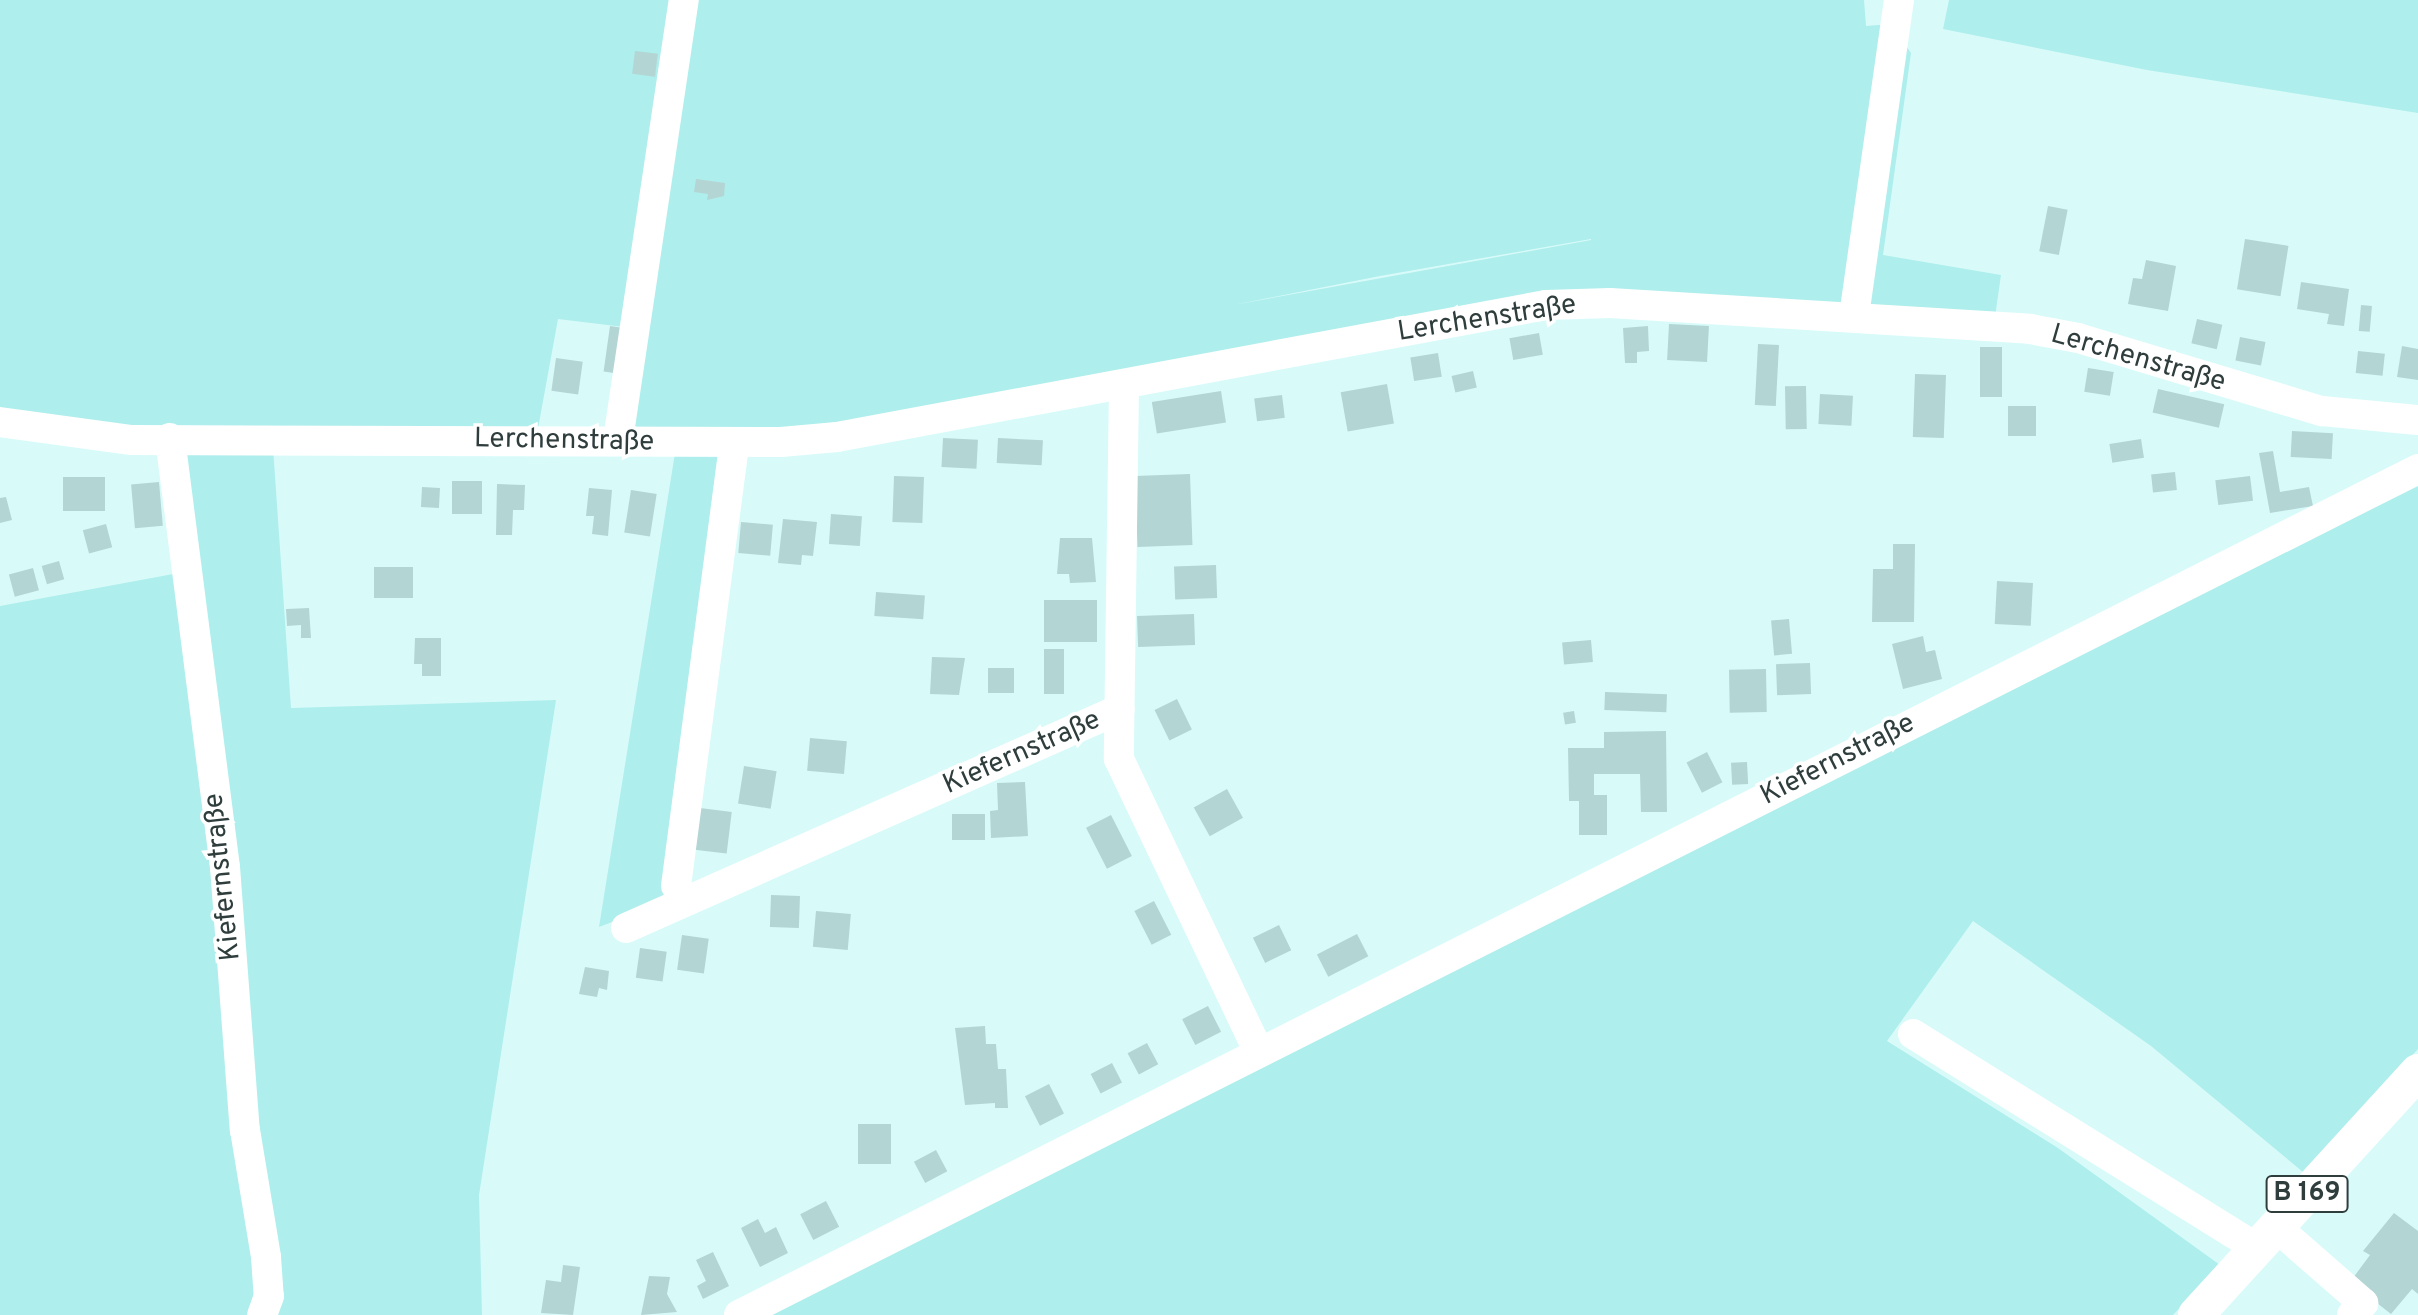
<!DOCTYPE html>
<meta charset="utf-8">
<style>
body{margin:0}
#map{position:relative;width:2418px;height:1315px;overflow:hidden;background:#d8fbfa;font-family:Overpass,sans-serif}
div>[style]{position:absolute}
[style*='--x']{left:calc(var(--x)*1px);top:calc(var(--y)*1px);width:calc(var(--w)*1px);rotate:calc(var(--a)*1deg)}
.green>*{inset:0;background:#aeeeec}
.building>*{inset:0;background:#b3d5d4;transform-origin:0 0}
.minor>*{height:30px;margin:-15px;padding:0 15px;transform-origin:15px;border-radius:15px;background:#fff}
.major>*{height:36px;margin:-18px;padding:0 18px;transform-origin:18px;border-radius:18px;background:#fff}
span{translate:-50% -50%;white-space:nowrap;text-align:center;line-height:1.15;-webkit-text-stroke:7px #fff;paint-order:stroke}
.shield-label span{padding:2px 6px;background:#fff;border:2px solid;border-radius:6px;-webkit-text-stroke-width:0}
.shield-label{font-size:26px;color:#2f3d3d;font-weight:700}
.street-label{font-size:28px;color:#2f3d3d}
</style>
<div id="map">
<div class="green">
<i style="clip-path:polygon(evenodd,0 0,1864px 0,1866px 26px,1891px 24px,1911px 53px,1883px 255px,2001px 275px,1995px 317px,1644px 293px,841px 429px,612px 436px,624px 327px,558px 319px,537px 434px,171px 430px,0 415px,0 0,1591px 239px,1591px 240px,1233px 305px,1380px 276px,1591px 239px)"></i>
<i style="clip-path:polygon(1949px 0,2418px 0,2418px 113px,2147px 70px,1943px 29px)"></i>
<i style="clip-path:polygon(178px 445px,273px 447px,291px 708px,556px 700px,479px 1195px,482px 1315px,0 1315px,0 606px,195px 570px)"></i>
<i style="clip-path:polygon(743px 452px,685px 894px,599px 927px,675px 453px)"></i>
<i style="clip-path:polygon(2418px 485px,2418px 1049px,2303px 1172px,2151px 1046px,1973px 921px,1887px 1041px,2058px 1148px,2220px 1265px,2173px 1315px,772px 1315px,1268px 1060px)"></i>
</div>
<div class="building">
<i style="left:635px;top:51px;width:23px;height:23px;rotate:7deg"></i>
<i style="clip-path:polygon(696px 179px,725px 183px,724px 196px,707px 200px,708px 194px,694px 192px)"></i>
<i style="left:2048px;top:206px;width:20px;height:46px;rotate:11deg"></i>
<i style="left:2245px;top:239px;width:44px;height:51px;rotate:9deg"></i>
<i style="clip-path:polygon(2146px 260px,2176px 266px,2168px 311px,2128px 304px,2133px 278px,2142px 279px)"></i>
<i style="clip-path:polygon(2301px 282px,2349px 289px,2344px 326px,2327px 324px,2329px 314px,2297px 309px)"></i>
<i style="left:2361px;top:305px;width:11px;height:26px;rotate:5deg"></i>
<i style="left:2197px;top:319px;width:26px;height:25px;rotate:13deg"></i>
<i style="left:1669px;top:324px;width:40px;height:36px;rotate:3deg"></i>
<i style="left:610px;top:326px;width:14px;height:46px;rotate:8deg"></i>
<i style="clip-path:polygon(1648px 326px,1649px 351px,1637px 352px,1637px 363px,1625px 363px,1623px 328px)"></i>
<i style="left:1539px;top:333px;width:22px;height:30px;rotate:80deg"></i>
<i style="left:2240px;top:337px;width:26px;height:24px;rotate:11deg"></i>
<i style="left:1758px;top:344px;width:21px;height:61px;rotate:3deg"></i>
<i style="clip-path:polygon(2402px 346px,2418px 349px,2418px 380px,2397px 377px)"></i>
<i style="left:1980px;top:347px;width:22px;height:50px"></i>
<i style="left:2358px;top:351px;width:27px;height:22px;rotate:6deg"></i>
<i style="left:1438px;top:353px;width:24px;height:28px;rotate:81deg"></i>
<i style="left:556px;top:358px;width:27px;height:33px;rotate:8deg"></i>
<i style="left:2088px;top:368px;width:26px;height:24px;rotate:9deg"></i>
<i style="left:1473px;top:371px;width:17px;height:22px;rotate:77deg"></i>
<i style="left:1915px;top:374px;width:31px;height:63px;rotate:2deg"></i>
<i style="left:1387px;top:384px;width:40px;height:47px;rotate:80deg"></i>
<i style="left:1806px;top:386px;width:43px;height:21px;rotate:89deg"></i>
<i style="left:2158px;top:389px;width:68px;height:24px;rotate:13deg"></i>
<i style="left:1221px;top:391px;width:32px;height:70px;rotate:81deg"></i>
<i style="left:1820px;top:394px;width:33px;height:30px;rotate:3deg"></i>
<i style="left:1282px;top:395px;width:23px;height:28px;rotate:83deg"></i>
<i style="left:2008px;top:406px;width:28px;height:30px"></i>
<i style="left:2292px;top:431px;width:41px;height:26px;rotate:3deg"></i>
<i style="left:943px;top:438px;width:35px;height:29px;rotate:3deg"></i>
<i style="left:998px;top:438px;width:45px;height:25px;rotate:3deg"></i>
<i style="left:2141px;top:439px;width:19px;height:32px;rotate:81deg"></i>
<i style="clip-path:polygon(2273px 451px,2280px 492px,2309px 487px,2313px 506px,2270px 513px,2259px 453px)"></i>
<i style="left:2175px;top:472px;width:18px;height:24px;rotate:84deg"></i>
<i style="left:1190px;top:474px;width:71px;height:55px;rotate:88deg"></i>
<i style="left:894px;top:476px;width:30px;height:46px;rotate:2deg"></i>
<i style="left:2250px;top:476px;width:25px;height:35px;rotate:83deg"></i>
<i style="left:105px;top:477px;width:34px;height:42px;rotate:90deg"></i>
<i style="left:452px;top:481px;width:30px;height:33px"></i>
<i style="left:159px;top:482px;width:44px;height:28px;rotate:85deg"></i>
<i style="clip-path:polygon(497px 484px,525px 485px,524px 510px,513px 510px,512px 535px,496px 535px)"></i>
<i style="left:422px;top:487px;width:18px;height:20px;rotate:3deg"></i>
<i style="clip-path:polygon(589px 488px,612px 490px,608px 536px,592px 534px,594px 516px,586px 516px)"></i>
<i style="left:631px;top:490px;width:26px;height:43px;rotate:9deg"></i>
<i style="clip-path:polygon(6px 497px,12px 520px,0 523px,0 498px)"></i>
<i style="left:831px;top:514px;width:31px;height:30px;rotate:4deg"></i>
<i style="clip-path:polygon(783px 519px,817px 522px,813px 556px,802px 555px,801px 565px,778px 563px)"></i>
<i style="left:741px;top:522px;width:32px;height:31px;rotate:5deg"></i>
<i style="left:106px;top:524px;width:24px;height:24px;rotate:75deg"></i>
<i style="clip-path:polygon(1060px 538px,1092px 538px,1096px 582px,1070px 583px,1069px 574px,1057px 574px)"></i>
<i style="clip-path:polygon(1893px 544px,1915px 544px,1914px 622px,1872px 622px,1873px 569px,1893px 569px)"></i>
<i style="left:59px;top:561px;width:19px;height:18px;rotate:74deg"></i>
<i style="left:1216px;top:565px;width:33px;height:42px;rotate:88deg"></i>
<i style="left:413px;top:567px;width:31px;height:39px;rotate:90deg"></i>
<i style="left:33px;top:568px;width:23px;height:25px;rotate:75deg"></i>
<i style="left:1997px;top:581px;width:36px;height:43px;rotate:3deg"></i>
<i style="left:876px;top:592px;width:49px;height:24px;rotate:4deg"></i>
<i style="left:1044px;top:600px;width:53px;height:42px"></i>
<i style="clip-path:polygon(309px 608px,311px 638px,301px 638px,301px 625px,287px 626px,286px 609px)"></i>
<i style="left:1194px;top:614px;width:31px;height:57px;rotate:88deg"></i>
<i style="left:1789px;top:619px;width:35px;height:18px;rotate:85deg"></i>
<i style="clip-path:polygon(1923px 636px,1926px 652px,1935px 650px,1942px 679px,1903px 689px,1892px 644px)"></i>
<i style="clip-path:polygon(415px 638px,441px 638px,441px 676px,422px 676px,422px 664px,414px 664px)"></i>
<i style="left:1591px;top:640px;width:22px;height:29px;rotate:85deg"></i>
<i style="left:1044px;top:649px;width:20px;height:45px"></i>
<i style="clip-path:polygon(932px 657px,965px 658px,959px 695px,930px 694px)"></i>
<i style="left:1810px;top:663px;width:31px;height:34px;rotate:88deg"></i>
<i style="left:988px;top:668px;width:26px;height:25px"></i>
<i style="left:1766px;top:669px;width:43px;height:37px;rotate:89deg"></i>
<i style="left:1605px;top:692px;width:62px;height:18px;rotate:2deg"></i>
<i style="left:1177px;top:699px;width:34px;height:25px;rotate:64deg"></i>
<i style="left:1574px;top:711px;width:12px;height:11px;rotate:81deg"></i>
<i style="clip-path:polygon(1666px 731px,1667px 812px,1641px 812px,1640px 774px,1594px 774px,1594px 795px,1607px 795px,1607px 835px,1579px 835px,1579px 801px,1569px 801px,1568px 748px,1604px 748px,1604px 732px)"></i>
<i style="left:810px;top:738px;width:37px;height:33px;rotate:5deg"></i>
<i style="left:1707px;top:752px;width:34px;height:23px;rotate:63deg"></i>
<i style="left:1747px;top:762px;width:22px;height:16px;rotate:87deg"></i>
<i style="left:744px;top:766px;width:33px;height:38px;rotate:9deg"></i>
<i style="clip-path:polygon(1025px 782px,1028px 836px,991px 838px,990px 811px,998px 810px,997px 783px)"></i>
<i style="left:1227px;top:789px;width:33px;height:38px;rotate:61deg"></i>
<i style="left:700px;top:808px;width:32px;height:42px;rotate:7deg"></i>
<i style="left:952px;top:814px;width:33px;height:26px"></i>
<i style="left:1111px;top:815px;width:46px;height:28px;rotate:63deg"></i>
<i style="left:771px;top:895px;width:29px;height:32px;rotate:2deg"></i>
<i style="left:1154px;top:901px;width:38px;height:22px;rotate:63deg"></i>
<i style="left:816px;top:911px;width:35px;height:36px;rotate:5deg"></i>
<i style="left:1279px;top:925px;width:28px;height:29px;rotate:64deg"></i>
<i style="left:1357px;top:934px;width:25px;height:45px;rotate:63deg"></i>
<i style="left:682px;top:935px;width:27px;height:35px;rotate:8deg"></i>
<i style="left:640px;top:948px;width:27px;height:30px;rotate:8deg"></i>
<i style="clip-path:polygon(585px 967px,609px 971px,607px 990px,599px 988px,597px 997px,579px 994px)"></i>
<i style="left:1208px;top:1006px;width:29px;height:29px;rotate:63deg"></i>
<i style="clip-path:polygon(985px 1026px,986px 1044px,996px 1044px,998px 1069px,1006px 1069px,1008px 1108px,995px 1108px,995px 1103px,965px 1105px,955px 1028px)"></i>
<i style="left:1147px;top:1043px;width:24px;height:22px;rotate:62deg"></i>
<i style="left:1112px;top:1063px;width:22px;height:24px;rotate:63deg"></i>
<i style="left:1049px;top:1084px;width:33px;height:27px;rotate:63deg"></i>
<i style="left:858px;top:1124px;width:33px;height:40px"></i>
<i style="left:936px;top:1150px;width:24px;height:25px;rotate:62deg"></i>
<i style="left:826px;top:1201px;width:29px;height:29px;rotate:63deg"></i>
<i style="clip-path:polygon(2394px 1213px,2418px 1231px,2418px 1294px,2412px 1289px,2391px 1314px,2350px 1282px,2370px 1255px,2363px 1251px)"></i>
<i style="clip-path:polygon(758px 1219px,765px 1233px,776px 1227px,788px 1253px,760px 1267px,741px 1228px)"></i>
<i style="clip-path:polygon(713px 1252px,729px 1286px,703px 1299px,697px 1286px,706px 1281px,696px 1260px)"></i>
<i style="clip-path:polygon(563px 1265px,580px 1267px,573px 1315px,541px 1313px,546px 1280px,561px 1282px)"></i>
<i style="clip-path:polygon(649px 1276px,670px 1277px,667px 1294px,677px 1312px,641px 1315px)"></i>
</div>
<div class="minor">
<i style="--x:1854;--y:316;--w:319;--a:-81.9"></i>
<i style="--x:1124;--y:385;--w:374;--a:90.8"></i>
<i style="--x:1119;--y:759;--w:323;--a:64.5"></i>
<i style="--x:0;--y:422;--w:133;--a:7.8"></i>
<i style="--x:132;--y:440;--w:649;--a:0.18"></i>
<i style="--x:781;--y:442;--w:56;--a:-5.1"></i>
<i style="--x:837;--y:437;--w:721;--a:-10.55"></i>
<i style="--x:1546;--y:305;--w:64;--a:-1.8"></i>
<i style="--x:1610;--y:303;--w:421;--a:3.5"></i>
<i style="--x:2030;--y:329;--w:49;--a:10.6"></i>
<i style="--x:2078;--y:338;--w:255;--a:16.7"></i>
<i style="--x:2322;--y:411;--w:96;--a:5.4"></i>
<i style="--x:170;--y:438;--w:433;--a:82.7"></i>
<i style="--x:225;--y:867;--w:264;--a:85.7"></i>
<i style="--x:245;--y:1130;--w:129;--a:80.6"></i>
<i style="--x:266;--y:1257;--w:39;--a:86"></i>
<i style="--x:269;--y:1296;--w:20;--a:110"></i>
<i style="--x:618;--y:440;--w:445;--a:-81.5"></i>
<i style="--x:676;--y:886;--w:446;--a:-82.5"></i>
<i style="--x:626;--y:928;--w:540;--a:-23.91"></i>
<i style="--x:1913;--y:1034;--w:405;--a:31.9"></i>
<i style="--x:2276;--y:1227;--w:116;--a:41.1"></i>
<i style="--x:2363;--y:1303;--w:16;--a:133"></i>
<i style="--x:739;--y:1315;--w:1880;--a:-26.74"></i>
</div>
<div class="major">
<i style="--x:2196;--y:1315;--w:329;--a:-47.6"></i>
</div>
<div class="shield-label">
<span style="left:2307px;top:1194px">B 169</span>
</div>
<div class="street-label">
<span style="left:1487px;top:319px;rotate:-9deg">Lerchenstraße</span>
<span style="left:2138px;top:359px;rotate:16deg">Lerchenstraße</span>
<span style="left:564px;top:441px;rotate:1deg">Lerchenstraße</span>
<span style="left:1022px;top:753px;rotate:-24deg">Kiefernstraße</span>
<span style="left:1838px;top:760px;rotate:-27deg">Kiefernstraße</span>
<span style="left:223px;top:877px;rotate:-96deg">Kiefernstraße</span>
</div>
</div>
